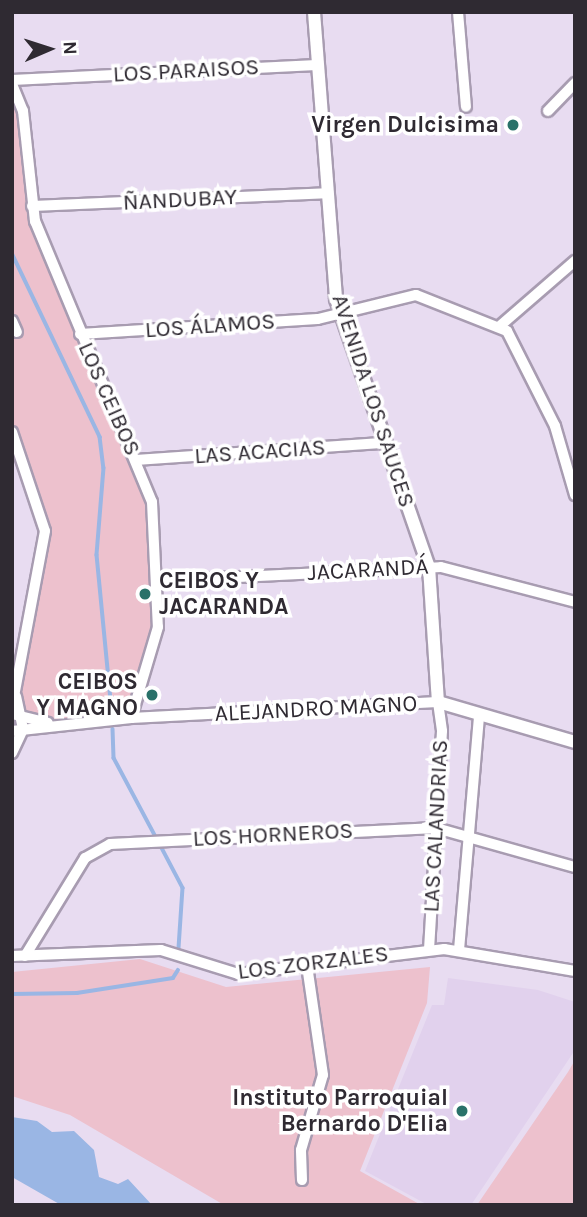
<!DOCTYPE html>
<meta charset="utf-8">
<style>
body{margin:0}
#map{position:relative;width:587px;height:1217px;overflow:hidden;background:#e8dcf1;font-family:Karla,sans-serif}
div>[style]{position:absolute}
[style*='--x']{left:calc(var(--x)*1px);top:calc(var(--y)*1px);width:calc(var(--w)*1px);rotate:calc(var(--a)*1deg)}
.built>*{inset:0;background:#e1d1ed}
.green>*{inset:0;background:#edc1cd}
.water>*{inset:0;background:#9ab6e4}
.stream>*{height:3.5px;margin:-1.75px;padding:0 1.75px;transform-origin:1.75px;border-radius:1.75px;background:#9ab6e4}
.roads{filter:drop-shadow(2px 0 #a89cb1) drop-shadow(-2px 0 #a89cb1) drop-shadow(0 2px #a89cb1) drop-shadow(0 -2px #a89cb1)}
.minor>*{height:10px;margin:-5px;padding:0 5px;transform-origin:5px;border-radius:5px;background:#fff}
.secondary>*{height:12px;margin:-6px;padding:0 6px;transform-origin:6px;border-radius:6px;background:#fff}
.dots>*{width:19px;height:19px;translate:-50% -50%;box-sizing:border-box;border:4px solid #fff;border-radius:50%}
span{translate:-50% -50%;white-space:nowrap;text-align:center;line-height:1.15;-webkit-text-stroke:7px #fff;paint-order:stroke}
.street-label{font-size:23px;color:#2f2a32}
.poi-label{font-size:23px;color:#2f2a32;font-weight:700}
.right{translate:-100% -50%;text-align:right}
.left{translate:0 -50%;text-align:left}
.frame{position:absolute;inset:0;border:14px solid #2f2a32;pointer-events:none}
.north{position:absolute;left:14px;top:14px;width:70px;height:70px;-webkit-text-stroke:5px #fff;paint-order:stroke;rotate:87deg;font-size:19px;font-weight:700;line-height:28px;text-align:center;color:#2f2a32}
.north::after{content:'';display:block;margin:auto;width:24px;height:32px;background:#2f2a32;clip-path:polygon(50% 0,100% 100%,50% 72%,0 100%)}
</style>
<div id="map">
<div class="built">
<i style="clip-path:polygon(448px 978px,538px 990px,575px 1002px,575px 1050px,471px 1205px,428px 1205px,365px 1171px,432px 1005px,444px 1005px)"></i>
</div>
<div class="green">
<i style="clip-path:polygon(12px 84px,32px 206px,150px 494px,159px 613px,131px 718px,23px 729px,16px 697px,44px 537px,12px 432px)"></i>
<i style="clip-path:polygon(140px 959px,226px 987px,430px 967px,427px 1003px,360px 1171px,421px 1205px,224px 1205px,70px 1115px,12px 1096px,12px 972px)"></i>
<i style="clip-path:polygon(575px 1060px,575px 1205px,477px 1205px,568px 1072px)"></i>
</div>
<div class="water">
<i style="clip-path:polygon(12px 1117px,37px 1121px,52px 1132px,74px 1131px,94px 1150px,99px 1177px,118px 1184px,128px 1179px,152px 1205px,61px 1205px,12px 1177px)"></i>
</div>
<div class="stream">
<i style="--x:12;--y:253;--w:204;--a:64.4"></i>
<i style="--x:100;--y:437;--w:31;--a:83"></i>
<i style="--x:104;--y:468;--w:87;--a:94.6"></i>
<i style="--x:97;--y:555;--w:156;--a:84.5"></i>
<i style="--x:113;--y:729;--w:29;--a:88"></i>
<i style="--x:114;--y:758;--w:87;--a:62"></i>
<i style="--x:162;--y:848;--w:45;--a:62.3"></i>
<i style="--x:183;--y:888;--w:60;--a:93.8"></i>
<i style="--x:12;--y:994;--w:65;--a:-0.9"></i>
<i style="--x:77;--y:993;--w:97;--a:-8.9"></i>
<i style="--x:173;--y:978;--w:9;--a:-58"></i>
</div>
<div class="roads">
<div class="minor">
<i style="--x:458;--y:12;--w:95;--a:85.2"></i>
<i style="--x:12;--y:80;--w:305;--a:-2.8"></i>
<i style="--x:12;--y:84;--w:29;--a:68"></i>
<i style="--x:23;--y:111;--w:111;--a:83.8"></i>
<i style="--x:35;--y:221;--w:304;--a:67.4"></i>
<i style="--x:152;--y:502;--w:125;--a:87.3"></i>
<i style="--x:158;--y:627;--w:95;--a:106.5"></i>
<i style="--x:548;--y:111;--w:39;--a:-46"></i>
<i style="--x:32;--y:206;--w:295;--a:-2.5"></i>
<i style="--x:12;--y:321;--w:12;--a:66"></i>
<i style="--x:501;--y:325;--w:98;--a:-40.9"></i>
<i style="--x:80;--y:334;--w:238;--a:-3.6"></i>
<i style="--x:318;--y:319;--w:101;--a:-13.8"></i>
<i style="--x:416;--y:295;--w:98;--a:21.6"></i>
<i style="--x:507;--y:331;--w:106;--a:63.2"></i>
<i style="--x:555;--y:426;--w:72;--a:73.8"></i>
<i style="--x:12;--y:432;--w:104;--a:71.6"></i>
<i style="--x:45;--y:531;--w:179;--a:100.6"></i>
<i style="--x:137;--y:460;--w:247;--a:-4"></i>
<i style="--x:157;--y:581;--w:284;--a:-2.8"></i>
<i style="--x:441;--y:567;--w:138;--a:14.6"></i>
<i style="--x:12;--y:714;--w:37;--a:14"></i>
<i style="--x:12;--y:731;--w:120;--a:-6.2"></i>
<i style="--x:131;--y:718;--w:307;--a:-3"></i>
<i style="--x:438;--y:702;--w:29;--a:82"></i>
<i style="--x:442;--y:731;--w:219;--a:93.4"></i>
<i style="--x:12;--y:753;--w:26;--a:-65"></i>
<i style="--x:23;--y:729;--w:33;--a:-102"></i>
<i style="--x:459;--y:950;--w:234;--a:-85.1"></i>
<i style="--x:12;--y:956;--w:149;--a:-2.3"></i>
<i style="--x:161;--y:950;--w:81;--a:17.3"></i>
<i style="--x:238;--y:974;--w:208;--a:-6.9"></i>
<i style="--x:444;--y:949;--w:133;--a:9.5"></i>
<i style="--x:25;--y:956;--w:115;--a:-58.5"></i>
<i style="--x:85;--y:858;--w:29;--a:-29"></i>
<i style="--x:110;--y:844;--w:326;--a:-2.8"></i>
<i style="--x:436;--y:828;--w:144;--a:15.7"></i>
<i style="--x:302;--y:1180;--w:30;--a:-92"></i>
<i style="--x:301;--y:1150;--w:78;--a:-73.7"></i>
<i style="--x:323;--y:1075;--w:111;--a:-98.3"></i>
</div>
<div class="secondary">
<i style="--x:314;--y:12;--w:288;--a:85.6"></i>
<i style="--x:336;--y:299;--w:284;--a:70.9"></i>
<i style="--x:429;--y:567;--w:135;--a:86.2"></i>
<i style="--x:438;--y:702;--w:143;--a:16.3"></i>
</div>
</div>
<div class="dots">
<i style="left:513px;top:125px;background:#297169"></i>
<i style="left:145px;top:594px;background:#297169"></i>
<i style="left:152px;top:695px;background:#297169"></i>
<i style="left:462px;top:1111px;background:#297169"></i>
</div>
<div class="street-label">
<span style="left:186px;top:71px;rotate:-3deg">LOS PARAISOS</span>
<span style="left:180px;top:200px;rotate:-3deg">ÑANDUBAY</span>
<span style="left:210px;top:326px;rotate:-4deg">LOS ÁLAMOS</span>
<span style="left:109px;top:399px;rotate:66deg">LOS CEIBOS</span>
<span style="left:373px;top:401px;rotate:72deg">AVENIDA LOS SAUCES</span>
<span style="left:260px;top:452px;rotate:-4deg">LAS ACACIAS</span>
<span style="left:368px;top:570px;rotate:-3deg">JACARANDÁ</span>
<span style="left:316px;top:709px;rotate:-3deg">ALEJANDRO MAGNO</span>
<span style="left:436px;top:826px;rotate:-87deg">LAS CALANDRIAS</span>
<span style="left:273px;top:835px;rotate:-3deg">LOS HORNEROS</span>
<span style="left:313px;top:963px;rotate:-7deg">LOS ZORZALES</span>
</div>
<div class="poi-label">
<span class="right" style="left:499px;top:125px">Virgen Dulcisima</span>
<span class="left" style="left:159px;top:594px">CEIBOS Y<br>JACARANDA</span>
<span class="right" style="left:138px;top:695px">CEIBOS<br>Y MAGNO</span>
<span class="right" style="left:448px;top:1111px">Instituto Parroquial<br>Bernardo D'Elia</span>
</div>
<div class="frame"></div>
<div class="north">N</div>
</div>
